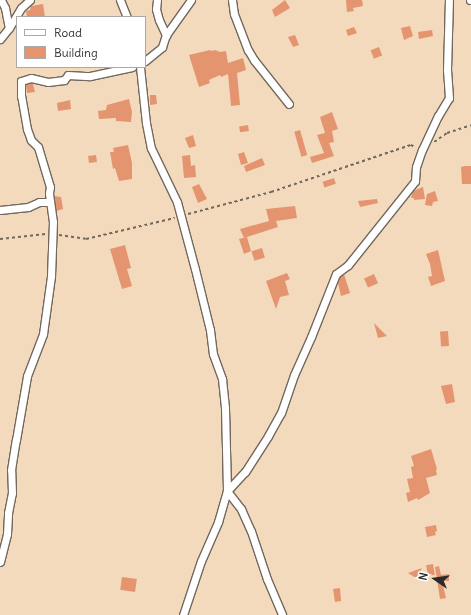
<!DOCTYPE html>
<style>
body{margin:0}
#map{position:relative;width:471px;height:615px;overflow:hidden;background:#f4dabd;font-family:Delius,sans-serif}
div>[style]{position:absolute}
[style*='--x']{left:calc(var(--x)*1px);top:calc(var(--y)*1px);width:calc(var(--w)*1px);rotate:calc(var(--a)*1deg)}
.building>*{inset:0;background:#e4946e;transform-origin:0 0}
.path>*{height:1.5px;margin-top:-0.75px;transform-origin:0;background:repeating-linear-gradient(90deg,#71685e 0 3px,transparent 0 6px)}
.roads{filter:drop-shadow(1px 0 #71685e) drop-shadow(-1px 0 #71685e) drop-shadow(0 1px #71685e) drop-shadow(0 -1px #71685e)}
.street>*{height:7px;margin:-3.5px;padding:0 3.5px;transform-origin:3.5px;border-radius:3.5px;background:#fff}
span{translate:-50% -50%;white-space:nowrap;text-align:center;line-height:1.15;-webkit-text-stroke:3.5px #fff;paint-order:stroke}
.legend{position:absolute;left:16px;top:16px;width:130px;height:52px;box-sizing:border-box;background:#fff;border:1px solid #aaa;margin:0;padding:5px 7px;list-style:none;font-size:12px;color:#2b2b2b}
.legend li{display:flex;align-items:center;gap:8px;height:20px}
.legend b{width:20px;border:1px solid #aaa}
.north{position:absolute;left:415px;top:559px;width:40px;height:40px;-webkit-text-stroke:3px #fff;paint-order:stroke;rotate:283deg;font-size:11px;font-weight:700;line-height:16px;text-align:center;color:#2b2b2b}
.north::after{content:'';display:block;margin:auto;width:14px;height:18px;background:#2b2b2b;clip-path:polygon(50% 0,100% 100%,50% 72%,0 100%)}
</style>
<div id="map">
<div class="building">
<i style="clip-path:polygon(285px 0,290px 8px,275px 17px,272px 10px)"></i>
<i style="clip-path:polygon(346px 0,362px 0,363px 6px,353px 8px,354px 11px,347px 12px)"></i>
<i style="clip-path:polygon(43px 4px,45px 17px,27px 17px,26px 11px,30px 10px,31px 6px)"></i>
<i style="clip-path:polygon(410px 26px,413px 36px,404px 40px,401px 28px)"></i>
<i style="clip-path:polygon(354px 27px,357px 33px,348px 36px,346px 30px)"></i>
<i style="clip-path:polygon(432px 30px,433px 36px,419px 39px,418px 32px)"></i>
<i style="clip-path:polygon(295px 35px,299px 45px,293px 47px,288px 37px)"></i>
<i style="left:379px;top:47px;width:9px;height:9px;rotate:69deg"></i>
<i style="clip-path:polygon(210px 50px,211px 51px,215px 50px,220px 52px,226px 51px,228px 63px,243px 58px,246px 70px,237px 73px,240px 105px,231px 106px,228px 74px,221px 77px,220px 75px,209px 80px,210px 83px,199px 87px,189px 55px)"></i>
<i style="clip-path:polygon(31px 83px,33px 84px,35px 92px,27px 93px,26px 85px)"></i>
<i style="clip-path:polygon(150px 95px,156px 95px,157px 104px,150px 105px)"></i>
<i style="clip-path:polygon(129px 99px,132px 112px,131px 122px,116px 121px,116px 118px,99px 119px,98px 111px,106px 110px,107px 105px)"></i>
<i style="clip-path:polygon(70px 100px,71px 109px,58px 111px,57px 103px)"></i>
<i style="clip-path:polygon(332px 112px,338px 129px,332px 131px,334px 142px,329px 143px,334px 156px,312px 163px,310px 157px,324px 153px,317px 135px,325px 133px,320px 117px)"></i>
<i style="left:248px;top:125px;width:6px;height:9px;rotate:81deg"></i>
<i style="left:300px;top:130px;width:26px;height:6px;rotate:74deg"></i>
<i style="clip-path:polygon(193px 135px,196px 146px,189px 148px,185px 138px)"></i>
<i style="clip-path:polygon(128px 145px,132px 163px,132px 179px,119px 181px,115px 168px,113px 169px,110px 152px,114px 152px,113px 148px)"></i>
<i style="clip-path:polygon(244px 152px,248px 163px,241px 165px,238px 154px)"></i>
<i style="left:96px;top:155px;width:7px;height:8px;rotate:82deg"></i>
<i style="clip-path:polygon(190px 155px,191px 166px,195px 165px,196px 177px,184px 178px,182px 156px)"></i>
<i style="clip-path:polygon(262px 158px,265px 165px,246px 172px,244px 166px)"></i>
<i style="clip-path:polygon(465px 166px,471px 166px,471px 184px,462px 184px,461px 167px)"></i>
<i style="left:334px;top:178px;width:6px;height:12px;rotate:72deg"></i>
<i style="clip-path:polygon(199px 184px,207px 199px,198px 203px,192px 187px)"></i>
<i style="clip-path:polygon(423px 187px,425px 199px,414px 200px,414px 198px,411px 198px,413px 191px)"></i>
<i style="clip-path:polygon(435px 191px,438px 201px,433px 202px,432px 206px,425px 205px,427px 194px)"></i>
<i style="clip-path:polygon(54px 196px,61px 197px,63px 209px,56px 211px)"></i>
<i style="clip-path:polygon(377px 199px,378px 203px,360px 207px,358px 201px)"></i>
<i style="clip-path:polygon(295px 206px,297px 218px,276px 221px,278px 227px,244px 238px,240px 229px,269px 221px,266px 209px)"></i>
<i style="clip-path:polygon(247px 237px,251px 251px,244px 254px,239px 239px)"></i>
<i style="clip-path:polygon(125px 245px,131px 268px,127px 269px,132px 286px,122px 289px,110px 249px)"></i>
<i style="left:262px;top:248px;width:10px;height:11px;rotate:73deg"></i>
<i style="clip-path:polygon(438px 250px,445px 281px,431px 286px,428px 277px,432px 276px,430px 264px,426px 254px)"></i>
<i style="clip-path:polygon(287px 273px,290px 279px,285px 281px,289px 295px,280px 297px,276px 309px,266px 281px)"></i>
<i style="clip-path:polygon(344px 274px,350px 293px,341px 296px,338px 283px,340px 277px)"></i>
<i style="left:374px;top:274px;width:10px;height:11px;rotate:66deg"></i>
<i style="clip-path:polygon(374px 323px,387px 336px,378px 338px)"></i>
<i style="left:448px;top:331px;width:15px;height:8px;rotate:86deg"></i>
<i style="clip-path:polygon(452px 384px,455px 402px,446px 404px,441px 386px)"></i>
<i style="clip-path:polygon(431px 449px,437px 469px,436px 470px,437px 475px,426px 478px,430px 493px,418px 500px,417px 498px,408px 502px,406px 493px,410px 492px,407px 479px,413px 478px,411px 467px,414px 466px,411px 456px)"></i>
<i style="clip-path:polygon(436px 525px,437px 531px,435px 532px,436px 535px,427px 537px,425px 527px)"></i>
<i style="left:433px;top:564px;width:11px;height:7px;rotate:80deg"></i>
<i style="clip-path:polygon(439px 566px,441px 575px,449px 574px,449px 581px,442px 581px,446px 598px,440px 599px,435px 567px)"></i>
<i style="clip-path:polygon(422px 568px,416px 578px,408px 573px)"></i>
<i style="left:122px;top:577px;width:15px;height:13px;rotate:8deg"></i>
<i style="clip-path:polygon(340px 588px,341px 601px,335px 602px,333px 589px)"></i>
</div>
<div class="path">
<i style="--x:434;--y:142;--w:16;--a:-35"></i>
<i style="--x:447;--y:133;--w:25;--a:-18"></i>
<i style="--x:188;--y:214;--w:86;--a:-14.8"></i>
<i style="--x:271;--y:192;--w:148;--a:-18.6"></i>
<i style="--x:411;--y:145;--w:4;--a:27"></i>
<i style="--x:59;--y:235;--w:27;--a:8"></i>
<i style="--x:86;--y:239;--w:91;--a:-13.3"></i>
<i style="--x:0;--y:239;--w:46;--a:-6.2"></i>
</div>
<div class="roads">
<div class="street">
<i style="--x:1;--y:0;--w:9;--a:63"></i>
<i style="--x:5;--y:8;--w:20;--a:79"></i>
<i style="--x:120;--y:0;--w:18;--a:68"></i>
<i style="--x:157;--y:0;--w:9;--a:96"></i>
<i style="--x:156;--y:9;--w:11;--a:75"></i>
<i style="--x:159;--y:20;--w:17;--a:65"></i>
<i style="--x:232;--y:0;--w:14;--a:82"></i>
<i style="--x:234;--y:14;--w:39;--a:69"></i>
<i style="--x:248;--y:50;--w:12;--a:59"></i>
<i style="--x:254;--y:60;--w:56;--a:51.5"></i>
<i style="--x:470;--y:0;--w:1;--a:0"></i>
<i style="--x:0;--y:39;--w:14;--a:-51"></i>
<i style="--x:9;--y:28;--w:23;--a:-59"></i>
<i style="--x:21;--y:8;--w:12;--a:-42"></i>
<i style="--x:145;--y:61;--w:22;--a:-39"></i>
<i style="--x:162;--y:47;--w:13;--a:-72"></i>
<i style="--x:166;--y:35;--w:43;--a:-54.5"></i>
<i style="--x:140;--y:67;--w:56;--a:83.9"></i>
<i style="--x:146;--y:123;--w:25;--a:79"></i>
<i style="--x:151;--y:148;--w:60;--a:64.3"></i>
<i style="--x:177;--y:202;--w:69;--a:75"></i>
<i style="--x:195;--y:269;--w:63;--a:76.2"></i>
<i style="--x:210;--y:330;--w:24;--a:83"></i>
<i style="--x:213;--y:354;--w:27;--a:70"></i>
<i style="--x:222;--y:379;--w:29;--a:84"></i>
<i style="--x:225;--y:408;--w:83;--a:88.6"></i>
<i style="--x:227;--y:491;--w:23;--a:52"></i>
<i style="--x:241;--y:509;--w:24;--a:66"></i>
<i style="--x:251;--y:531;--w:51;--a:71.6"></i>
<i style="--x:267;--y:579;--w:39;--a:67"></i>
<i style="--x:0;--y:210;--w:28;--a:-6"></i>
<i style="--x:28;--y:207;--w:12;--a:-24"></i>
<i style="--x:39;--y:202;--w:11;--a:0"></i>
<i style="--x:0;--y:562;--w:29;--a:-76"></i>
<i style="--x:7;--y:534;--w:21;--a:-87"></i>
<i style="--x:8;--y:513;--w:20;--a:-79"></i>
<i style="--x:12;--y:493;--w:23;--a:-92"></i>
<i style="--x:11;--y:470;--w:30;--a:-81"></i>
<i style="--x:16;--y:440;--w:65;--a:-80.2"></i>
<i style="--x:27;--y:376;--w:45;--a:-69.1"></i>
<i style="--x:43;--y:334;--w:59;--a:-82.1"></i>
<i style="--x:51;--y:276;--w:54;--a:-87.9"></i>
<i style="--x:53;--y:222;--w:29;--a:-98"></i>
<i style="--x:49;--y:193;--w:6;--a:-81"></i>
<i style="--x:50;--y:187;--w:42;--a:-106.7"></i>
<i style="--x:38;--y:147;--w:10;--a:-135"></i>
<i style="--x:31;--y:140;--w:12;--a:-110"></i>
<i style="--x:27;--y:129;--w:34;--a:-100"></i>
<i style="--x:21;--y:96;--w:15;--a:-90"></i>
<i style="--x:21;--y:81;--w:10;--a:-17"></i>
<i style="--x:31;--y:78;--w:17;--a:13"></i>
<i style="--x:48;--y:82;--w:16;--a:-7"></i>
<i style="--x:64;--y:80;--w:6;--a:-51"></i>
<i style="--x:68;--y:75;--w:22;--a:3"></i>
<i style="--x:90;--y:76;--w:43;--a:-12.1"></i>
<i style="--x:183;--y:615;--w:57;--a:-71.6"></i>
<i style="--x:201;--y:561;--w:43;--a:-66.4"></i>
<i style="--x:218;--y:522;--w:32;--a:-74"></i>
<i style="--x:227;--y:491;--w:26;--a:-47"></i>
<i style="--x:245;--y:472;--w:43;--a:-57.4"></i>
<i style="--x:268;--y:436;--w:26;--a:-61"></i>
<i style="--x:281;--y:413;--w:40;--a:-71.1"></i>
<i style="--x:294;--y:375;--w:42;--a:-65.9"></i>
<i style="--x:311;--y:337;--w:68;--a:-68.4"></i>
<i style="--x:336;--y:274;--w:15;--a:-37"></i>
<i style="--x:348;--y:265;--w:107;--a:-51.4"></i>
<i style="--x:415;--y:181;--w:14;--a:-86"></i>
<i style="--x:416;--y:167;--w:18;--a:-71"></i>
<i style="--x:422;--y:150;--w:38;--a:-65"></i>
<i style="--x:438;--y:116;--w:21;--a:-59"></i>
<i style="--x:449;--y:98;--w:28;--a:-94"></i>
<i style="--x:447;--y:70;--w:70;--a:-88.4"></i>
</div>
</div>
<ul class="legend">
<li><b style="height:5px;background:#fff"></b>Road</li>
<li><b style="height:11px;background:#e4946e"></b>Building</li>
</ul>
<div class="north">N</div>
</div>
